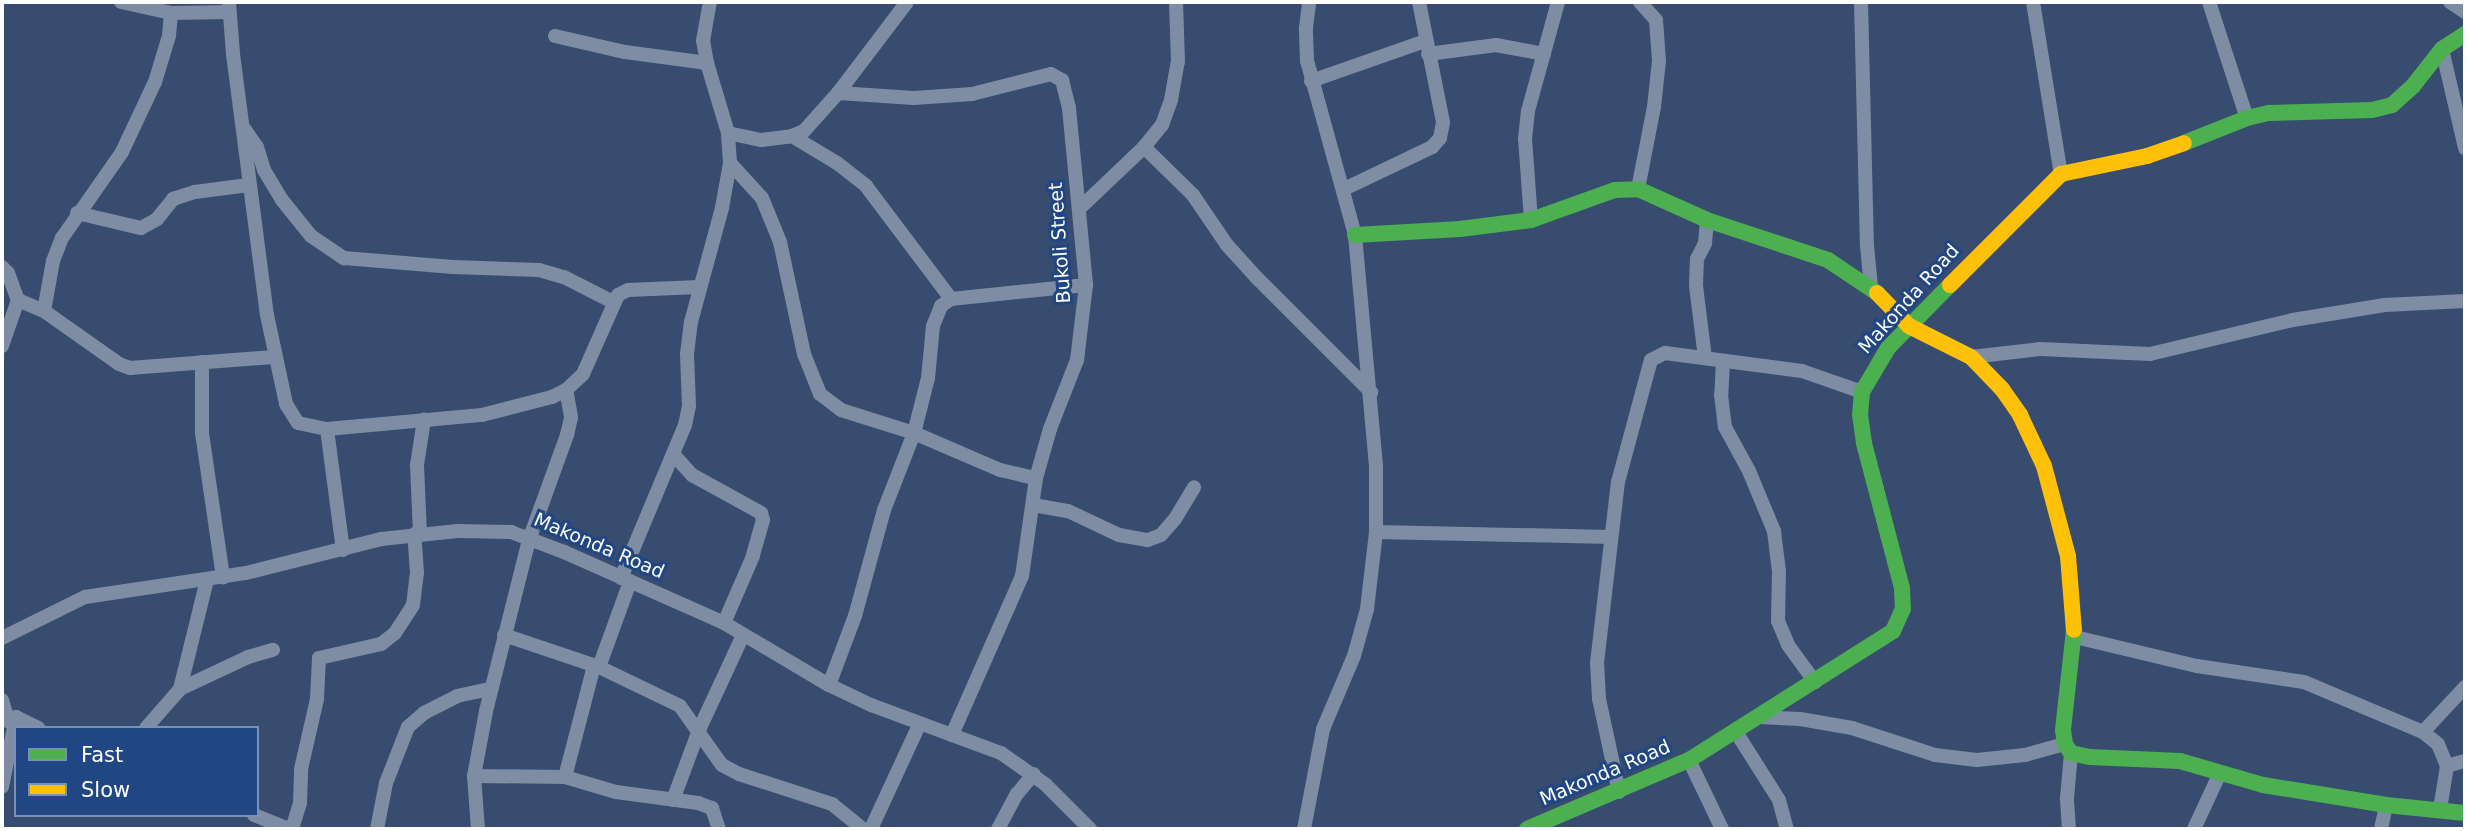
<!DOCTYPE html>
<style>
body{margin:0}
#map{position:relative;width:2467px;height:831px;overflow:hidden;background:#374c6e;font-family:"DejaVu Sans",sans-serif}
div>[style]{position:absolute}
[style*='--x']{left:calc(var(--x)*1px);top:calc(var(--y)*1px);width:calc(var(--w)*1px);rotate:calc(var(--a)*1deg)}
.street>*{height:14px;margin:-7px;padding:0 7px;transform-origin:7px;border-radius:7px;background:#7e8da4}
.fast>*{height:16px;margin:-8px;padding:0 8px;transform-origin:8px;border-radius:8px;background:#4caf50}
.slow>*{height:16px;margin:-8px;padding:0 8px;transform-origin:8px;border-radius:8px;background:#ffc107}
span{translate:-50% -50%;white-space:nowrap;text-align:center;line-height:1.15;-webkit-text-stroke:6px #204784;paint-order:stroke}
.street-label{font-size:19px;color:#fff}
.frame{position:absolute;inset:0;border:4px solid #fff;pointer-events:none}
.legend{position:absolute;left:14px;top:726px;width:245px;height:91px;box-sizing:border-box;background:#204784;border:2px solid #7991b5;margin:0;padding:9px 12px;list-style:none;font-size:21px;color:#fff}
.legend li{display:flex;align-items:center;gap:14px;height:35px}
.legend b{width:35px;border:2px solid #7991b5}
</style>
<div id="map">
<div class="street">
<i style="--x:121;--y:2;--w:51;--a:12.4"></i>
<i style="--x:171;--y:13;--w:58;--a:-1"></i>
<i style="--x:229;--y:2;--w:52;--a:85.6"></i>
<i style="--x:233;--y:54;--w:263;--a:82.6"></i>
<i style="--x:267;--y:315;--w:91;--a:77.9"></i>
<i style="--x:286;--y:404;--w:22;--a:58"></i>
<i style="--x:298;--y:423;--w:30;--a:12"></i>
<i style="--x:327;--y:429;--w:156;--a:-5.2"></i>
<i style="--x:482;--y:415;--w:72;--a:-14.4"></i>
<i style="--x:552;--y:397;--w:16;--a:-27"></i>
<i style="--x:566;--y:390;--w:23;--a:-43"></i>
<i style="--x:583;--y:374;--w:86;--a:-66.1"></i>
<i style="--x:618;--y:295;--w:11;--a:-27"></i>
<i style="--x:628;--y:290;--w:71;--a:-2.4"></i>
<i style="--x:1861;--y:2;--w:244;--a:88.6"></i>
<i style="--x:1867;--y:246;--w:41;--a:84.4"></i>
<i style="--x:2033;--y:2;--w:174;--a:80.8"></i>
<i style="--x:2209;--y:2;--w:122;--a:71.9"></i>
<i style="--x:2450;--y:2;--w:18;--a:34"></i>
<i style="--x:555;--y:36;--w:72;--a:12.9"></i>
<i style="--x:625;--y:52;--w:83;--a:7.6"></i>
<i style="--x:2442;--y:49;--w:102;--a:76.9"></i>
<i style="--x:1428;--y:54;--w:69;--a:-7.5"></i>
<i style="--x:1496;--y:45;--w:49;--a:10.6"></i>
<i style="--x:1311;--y:81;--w:121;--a:-19.3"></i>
<i style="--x:838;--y:93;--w:76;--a:3.8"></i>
<i style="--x:914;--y:98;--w:58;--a:-3.9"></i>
<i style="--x:972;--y:94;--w:81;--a:-14.2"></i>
<i style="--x:1051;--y:74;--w:13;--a:29"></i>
<i style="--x:1062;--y:80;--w:29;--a:76"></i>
<i style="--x:1069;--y:108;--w:178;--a:84.5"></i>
<i style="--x:1086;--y:285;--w:76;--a:96.8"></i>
<i style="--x:1077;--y:360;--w:74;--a:111.4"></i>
<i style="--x:1050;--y:429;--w:51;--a:105.9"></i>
<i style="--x:1036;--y:478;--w:99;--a:98.1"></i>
<i style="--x:1022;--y:576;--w:174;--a:113.8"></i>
<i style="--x:243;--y:127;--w:24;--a:55"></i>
<i style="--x:257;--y:147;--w:24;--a:73"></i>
<i style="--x:264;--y:170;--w:35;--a:59"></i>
<i style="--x:282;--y:200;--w:46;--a:51.1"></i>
<i style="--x:311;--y:236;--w:40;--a:34"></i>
<i style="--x:344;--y:258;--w:109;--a:4.7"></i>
<i style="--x:453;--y:267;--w:86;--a:2"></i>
<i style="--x:539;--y:270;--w:26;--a:16"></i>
<i style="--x:564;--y:277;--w:55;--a:27"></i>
<i style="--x:728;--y:133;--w:34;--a:12"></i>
<i style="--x:761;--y:140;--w:31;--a:-7"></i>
<i style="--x:792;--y:136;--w:13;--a:-23"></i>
<i style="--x:804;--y:131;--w:51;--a:-48.2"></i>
<i style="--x:838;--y:93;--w:114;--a:-52.8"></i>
<i style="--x:792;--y:136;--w:52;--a:31"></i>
<i style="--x:837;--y:163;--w:37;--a:38"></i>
<i style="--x:866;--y:186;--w:141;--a:53"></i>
<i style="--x:1144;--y:147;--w:69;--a:44.4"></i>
<i style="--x:1193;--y:195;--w:60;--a:55.8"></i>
<i style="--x:1227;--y:245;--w:43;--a:47.8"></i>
<i style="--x:1256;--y:277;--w:163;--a:45"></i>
<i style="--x:730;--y:163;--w:47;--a:47.6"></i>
<i style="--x:762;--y:198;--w:48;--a:67.8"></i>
<i style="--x:780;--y:242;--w:115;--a:77.9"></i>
<i style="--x:804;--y:354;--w:43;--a:68.2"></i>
<i style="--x:820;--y:394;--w:26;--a:37"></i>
<i style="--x:841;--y:410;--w:77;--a:17.5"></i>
<i style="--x:914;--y:433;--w:94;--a:23.3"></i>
<i style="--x:1000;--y:470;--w:37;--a:13"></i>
<i style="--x:1344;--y:189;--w:98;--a:-25.5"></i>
<i style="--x:1432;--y:147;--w:12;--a:-48"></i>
<i style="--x:1440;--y:138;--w:16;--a:-79"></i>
<i style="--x:1443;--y:122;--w:122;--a:-101.3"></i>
<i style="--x:1638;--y:189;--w:84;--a:-79"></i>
<i style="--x:1654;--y:107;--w:46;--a:-83.8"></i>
<i style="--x:1659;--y:61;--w:41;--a:-94.2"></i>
<i style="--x:1656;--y:20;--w:24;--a:-132"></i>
<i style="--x:1080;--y:208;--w:88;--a:-43.6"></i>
<i style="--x:1144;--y:147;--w:28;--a:-51"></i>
<i style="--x:1162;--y:125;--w:27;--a:-70"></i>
<i style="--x:1171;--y:100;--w:39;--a:-80"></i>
<i style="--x:1178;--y:62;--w:60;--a:-91.9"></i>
<i style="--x:77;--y:213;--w:66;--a:13.2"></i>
<i style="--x:141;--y:228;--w:18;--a:-29"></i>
<i style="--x:157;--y:219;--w:26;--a:-51"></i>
<i style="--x:173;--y:199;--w:23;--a:-18"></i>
<i style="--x:195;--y:192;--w:54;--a:-7.4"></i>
<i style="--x:1531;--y:220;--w:81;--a:-94.2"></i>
<i style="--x:1525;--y:139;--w:28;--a:-84"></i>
<i style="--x:1528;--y:111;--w:113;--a:-74.6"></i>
<i style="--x:2;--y:267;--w:8;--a:45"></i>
<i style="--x:8;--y:273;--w:29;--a:70"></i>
<i style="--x:18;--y:300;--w:49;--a:109.2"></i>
<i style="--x:18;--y:300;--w:28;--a:23"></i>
<i style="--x:44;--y:311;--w:92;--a:35.2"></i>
<i style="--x:119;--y:364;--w:12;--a:20"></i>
<i style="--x:130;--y:368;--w:144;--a:-4.4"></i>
<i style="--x:44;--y:311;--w:51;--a:-79.8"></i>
<i style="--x:53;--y:261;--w:25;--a:-69"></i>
<i style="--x:62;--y:238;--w:105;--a:-55.1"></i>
<i style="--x:122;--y:152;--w:77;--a:-64.8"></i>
<i style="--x:155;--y:82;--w:48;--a:-73.1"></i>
<i style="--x:169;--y:36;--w:23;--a:-85"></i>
<i style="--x:1971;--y:357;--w:69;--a:-6.6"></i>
<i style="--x:2040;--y:349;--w:110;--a:2.6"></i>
<i style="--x:2150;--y:354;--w:147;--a:-13.4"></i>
<i style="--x:2293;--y:320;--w:93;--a:-9.3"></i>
<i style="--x:2385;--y:305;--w:80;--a:-2.9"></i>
<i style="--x:1705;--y:358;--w:73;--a:-97.1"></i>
<i style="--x:1696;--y:286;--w:27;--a:-88"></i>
<i style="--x:1697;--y:259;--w:18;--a:-63"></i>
<i style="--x:1705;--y:243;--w:23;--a:-85"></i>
<i style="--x:202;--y:362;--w:71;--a:90"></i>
<i style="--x:202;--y:433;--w:146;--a:81.7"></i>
<i style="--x:1723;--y:362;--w:33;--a:93"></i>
<i style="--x:1721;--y:395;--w:32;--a:83"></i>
<i style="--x:1725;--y:427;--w:50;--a:61.4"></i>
<i style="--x:1749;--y:471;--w:65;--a:67.4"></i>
<i style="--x:1774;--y:531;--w:39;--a:83"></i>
<i style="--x:1779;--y:570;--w:51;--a:91.1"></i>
<i style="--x:1778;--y:621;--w:26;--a:67"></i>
<i style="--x:1788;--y:645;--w:46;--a:53.9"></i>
<i style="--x:327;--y:429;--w:122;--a:82.5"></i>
<i style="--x:674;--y:455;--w:27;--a:48"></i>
<i style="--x:692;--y:475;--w:79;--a:28.8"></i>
<i style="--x:761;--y:513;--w:7;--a:74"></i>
<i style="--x:763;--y:520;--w:37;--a:106"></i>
<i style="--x:753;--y:556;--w:73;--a:113.4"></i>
<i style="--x:1033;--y:505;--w:36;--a:10"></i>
<i style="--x:1068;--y:511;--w:56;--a:25.2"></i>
<i style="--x:1119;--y:535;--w:29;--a:10"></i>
<i style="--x:1148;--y:540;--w:14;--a:-21"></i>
<i style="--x:1161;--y:535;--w:21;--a:-49"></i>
<i style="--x:1175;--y:519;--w:37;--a:-59"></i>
<i style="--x:1376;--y:532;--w:235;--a:1.2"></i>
<i style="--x:420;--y:534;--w:69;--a:-92.5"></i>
<i style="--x:417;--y:465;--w:46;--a:-81.2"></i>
<i style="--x:621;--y:578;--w:166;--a:-67.3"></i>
<i style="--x:685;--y:425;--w:19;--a:-78"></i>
<i style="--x:689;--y:406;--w:52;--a:-92.2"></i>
<i style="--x:687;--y:354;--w:32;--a:-83"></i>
<i style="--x:691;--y:322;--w:118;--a:-74.8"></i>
<i style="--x:722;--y:208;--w:46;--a:-79.9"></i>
<i style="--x:730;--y:163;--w:30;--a:-94"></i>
<i style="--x:728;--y:133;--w:73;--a:-106.7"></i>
<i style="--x:707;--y:63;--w:22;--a:-100"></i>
<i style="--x:703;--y:41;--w:40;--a:-80"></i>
<i style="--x:504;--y:635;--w:100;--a:18.6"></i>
<i style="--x:599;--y:667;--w:90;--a:25.7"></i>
<i style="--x:680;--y:706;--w:72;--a:54.6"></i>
<i style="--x:722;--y:765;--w:19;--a:28"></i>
<i style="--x:739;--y:774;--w:98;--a:17.9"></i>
<i style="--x:832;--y:804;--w:40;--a:39"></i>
<i style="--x:2075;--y:637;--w:125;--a:13.4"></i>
<i style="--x:2197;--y:666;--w:108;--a:8.5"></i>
<i style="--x:2304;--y:682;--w:129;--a:22.8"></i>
<i style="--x:2423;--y:732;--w:19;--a:39"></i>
<i style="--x:2438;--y:744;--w:24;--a:68"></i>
<i style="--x:2447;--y:766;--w:44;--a:99.2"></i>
<i style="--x:2;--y:638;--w:93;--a:-26.3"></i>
<i style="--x:85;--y:597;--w:163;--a:-8.5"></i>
<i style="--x:246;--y:573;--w:139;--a:-14.1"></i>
<i style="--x:381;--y:539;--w:77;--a:-5.9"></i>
<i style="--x:458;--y:531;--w:53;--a:1.1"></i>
<i style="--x:511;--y:532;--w:57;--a:20.7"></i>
<i style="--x:564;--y:552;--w:175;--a:23.9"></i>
<i style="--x:724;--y:623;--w:122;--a:30.6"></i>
<i style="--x:829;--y:685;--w:47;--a:25.5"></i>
<i style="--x:871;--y:705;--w:139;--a:20.3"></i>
<i style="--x:1001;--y:753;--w:54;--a:35.2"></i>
<i style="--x:1045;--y:784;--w:64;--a:45"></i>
<i style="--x:599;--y:667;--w:90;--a:-70"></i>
<i style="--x:829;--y:685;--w:74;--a:-69.4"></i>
<i style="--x:855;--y:616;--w:110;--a:-74.7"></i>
<i style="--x:884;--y:510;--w:83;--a:-68.7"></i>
<i style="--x:914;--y:433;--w:57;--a:-75.7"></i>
<i style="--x:928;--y:378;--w:52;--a:-84.5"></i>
<i style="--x:933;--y:326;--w:22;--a:-68"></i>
<i style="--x:941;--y:306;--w:12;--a:-35"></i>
<i style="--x:951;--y:299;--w:136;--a:-5.9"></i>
<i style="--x:180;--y:689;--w:75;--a:-25.2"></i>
<i style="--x:248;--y:657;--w:26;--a:-16"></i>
<i style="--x:2;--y:700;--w:22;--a:74"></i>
<i style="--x:8;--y:721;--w:9;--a:-27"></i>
<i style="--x:16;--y:717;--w:71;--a:101.3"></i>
<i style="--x:16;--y:717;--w:25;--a:26"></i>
<i style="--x:1760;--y:717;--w:40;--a:2.9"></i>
<i style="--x:1800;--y:719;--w:53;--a:9.8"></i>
<i style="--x:1852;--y:728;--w:87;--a:18"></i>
<i style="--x:1935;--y:755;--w:42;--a:6.8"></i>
<i style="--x:1977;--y:760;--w:48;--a:-5.9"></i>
<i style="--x:2025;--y:755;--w:41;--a:-15.4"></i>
<i style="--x:146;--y:728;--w:52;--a:-48.9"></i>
<i style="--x:180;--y:689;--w:112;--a:-76.1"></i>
<i style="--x:1736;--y:732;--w:80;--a:57.7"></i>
<i style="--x:1779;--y:800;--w:30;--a:75"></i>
<i style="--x:2423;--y:732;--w:62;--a:-47"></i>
<i style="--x:1689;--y:760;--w:76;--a:64.4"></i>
<i style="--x:2447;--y:766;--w:19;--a:-16"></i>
<i style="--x:474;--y:776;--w:91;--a:0.6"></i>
<i style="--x:565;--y:777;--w:53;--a:16.4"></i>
<i style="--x:616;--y:792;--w:83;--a:7.6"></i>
<i style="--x:698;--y:803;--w:15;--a:20"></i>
<i style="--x:712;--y:808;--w:22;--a:72"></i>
<i style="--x:565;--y:777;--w:115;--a:-75.4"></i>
<i style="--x:1619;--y:792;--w:95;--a:-102.1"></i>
<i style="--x:1599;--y:699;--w:36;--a:-93"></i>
<i style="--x:1597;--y:663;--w:182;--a:-83.4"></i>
<i style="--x:1618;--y:482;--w:126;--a:-74.9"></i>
<i style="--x:1651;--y:360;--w:16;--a:-27"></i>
<i style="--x:1665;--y:353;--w:138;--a:7.5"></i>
<i style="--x:1802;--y:371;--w:64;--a:19.3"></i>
<i style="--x:673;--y:800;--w:75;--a:-69.6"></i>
<i style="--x:699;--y:730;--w:105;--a:-65.1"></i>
<i style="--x:254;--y:815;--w:38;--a:22"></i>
<i style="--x:292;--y:829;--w:27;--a:-73"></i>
<i style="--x:300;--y:803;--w:34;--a:-88"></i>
<i style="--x:301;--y:769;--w:72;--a:-77.1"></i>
<i style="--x:317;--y:699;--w:41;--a:-87.2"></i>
<i style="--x:319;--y:658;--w:64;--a:-12.7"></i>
<i style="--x:381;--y:644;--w:18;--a:-38"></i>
<i style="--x:395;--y:633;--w:33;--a:-57"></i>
<i style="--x:413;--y:605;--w:32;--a:-83"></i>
<i style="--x:417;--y:573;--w:39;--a:-94"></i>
<i style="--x:377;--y:829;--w:47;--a:-78.9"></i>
<i style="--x:386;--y:783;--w:60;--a:-68.6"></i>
<i style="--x:408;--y:727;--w:21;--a:-41"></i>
<i style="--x:424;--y:713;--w:37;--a:-27"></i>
<i style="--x:457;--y:696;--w:34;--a:-12"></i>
<i style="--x:478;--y:829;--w:53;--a:-94.3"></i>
<i style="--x:474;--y:776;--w:66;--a:-79.5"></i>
<i style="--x:486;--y:711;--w:176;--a:-75.9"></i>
<i style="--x:529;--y:540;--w:112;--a:-70.1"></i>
<i style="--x:567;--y:435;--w:18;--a:-77"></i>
<i style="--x:571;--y:417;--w:27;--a:-100"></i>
<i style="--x:871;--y:829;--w:115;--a:-65.2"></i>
<i style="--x:998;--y:829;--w:40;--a:-62"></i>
<i style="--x:1017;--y:794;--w:26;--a:-50"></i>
<i style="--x:1304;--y:829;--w:102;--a:-79.2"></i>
<i style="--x:1323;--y:729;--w:79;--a:-67"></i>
<i style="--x:1354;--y:656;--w:49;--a:-74.5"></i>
<i style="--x:1367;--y:609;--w:78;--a:-83.3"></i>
<i style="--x:1376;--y:532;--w:66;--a:-90"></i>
<i style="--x:1376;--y:466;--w:232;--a:-95.2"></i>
<i style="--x:1355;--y:235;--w:180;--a:-105.4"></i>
<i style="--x:1307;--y:61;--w:33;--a:-92"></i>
<i style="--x:1306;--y:28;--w:26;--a:-83"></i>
<i style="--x:2069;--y:829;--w:31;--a:-94"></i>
<i style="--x:2067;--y:798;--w:45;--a:-84.9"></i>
<i style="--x:2194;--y:829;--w:62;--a:-65.1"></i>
<i style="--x:2381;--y:829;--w:25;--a:-78"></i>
</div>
<div class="fast">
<i style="--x:2184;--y:143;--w:68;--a:-21.6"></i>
<i style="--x:2247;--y:118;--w:23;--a:-13"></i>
<i style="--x:2269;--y:113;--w:103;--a:-1.7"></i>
<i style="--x:2372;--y:110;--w:21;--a:-14"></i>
<i style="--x:2392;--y:105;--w:28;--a:-42"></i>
<i style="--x:2413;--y:86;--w:47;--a:-51.9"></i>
<i style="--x:2442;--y:49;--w:27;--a:-33"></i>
<i style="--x:1355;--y:235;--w:105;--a:-3.3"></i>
<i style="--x:1460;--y:229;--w:72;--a:-7.2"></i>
<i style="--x:1531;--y:220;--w:89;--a:-19.7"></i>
<i style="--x:1615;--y:190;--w:23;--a:-2"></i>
<i style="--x:1638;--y:189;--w:76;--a:24.2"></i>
<i style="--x:1707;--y:220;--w:127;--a:18.3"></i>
<i style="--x:1828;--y:260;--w:59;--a:34"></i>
<i style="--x:2074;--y:630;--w:101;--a:96.3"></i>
<i style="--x:2063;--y:730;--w:14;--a:82"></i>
<i style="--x:2065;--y:744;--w:11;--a:56"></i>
<i style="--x:2071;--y:753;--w:19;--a:12"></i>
<i style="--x:2090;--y:757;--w:90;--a:2.5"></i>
<i style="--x:2180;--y:761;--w:86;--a:16.1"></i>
<i style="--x:2263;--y:785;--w:125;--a:9.2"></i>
<i style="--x:2386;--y:805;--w:79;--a:5.8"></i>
<i style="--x:1527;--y:829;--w:176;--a:-23.1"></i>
<i style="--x:1689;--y:760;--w:241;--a:-32.3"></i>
<i style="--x:1893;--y:631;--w:24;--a:-66"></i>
<i style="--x:1903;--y:609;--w:21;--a:-93"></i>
<i style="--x:1902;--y:588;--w:150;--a:-104.7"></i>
<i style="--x:1864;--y:443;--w:28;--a:-98"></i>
<i style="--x:1860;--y:415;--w:23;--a:-85"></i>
<i style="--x:1862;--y:392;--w:51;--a:-59.4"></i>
<i style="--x:1888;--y:348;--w:88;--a:-45.5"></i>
</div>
<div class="slow">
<i style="--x:1950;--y:285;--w:157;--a:-45"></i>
<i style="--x:2061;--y:174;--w:88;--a:-11.8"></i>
<i style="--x:2147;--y:156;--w:39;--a:-19"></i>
<i style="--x:1877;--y:293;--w:46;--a:45.9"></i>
<i style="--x:1909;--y:326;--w:69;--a:26.6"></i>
<i style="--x:1971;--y:357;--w:45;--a:45.9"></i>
<i style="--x:2002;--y:389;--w:32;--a:55"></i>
<i style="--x:2020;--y:415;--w:56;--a:64.8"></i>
<i style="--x:2044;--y:466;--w:93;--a:75.1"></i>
<i style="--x:2068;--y:556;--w:74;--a:85.4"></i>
</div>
<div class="street-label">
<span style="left:1060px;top:243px;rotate:-94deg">Bukoli Street</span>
<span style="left:1909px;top:299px;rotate:-48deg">Makonda Road</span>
<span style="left:599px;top:546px;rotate:23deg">Makonda Road</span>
<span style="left:1605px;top:773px;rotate:-23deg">Makonda Road</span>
</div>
<div class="frame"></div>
<ul class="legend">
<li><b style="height:9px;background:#4caf50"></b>Fast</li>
<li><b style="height:9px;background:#ffc107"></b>Slow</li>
</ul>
</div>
